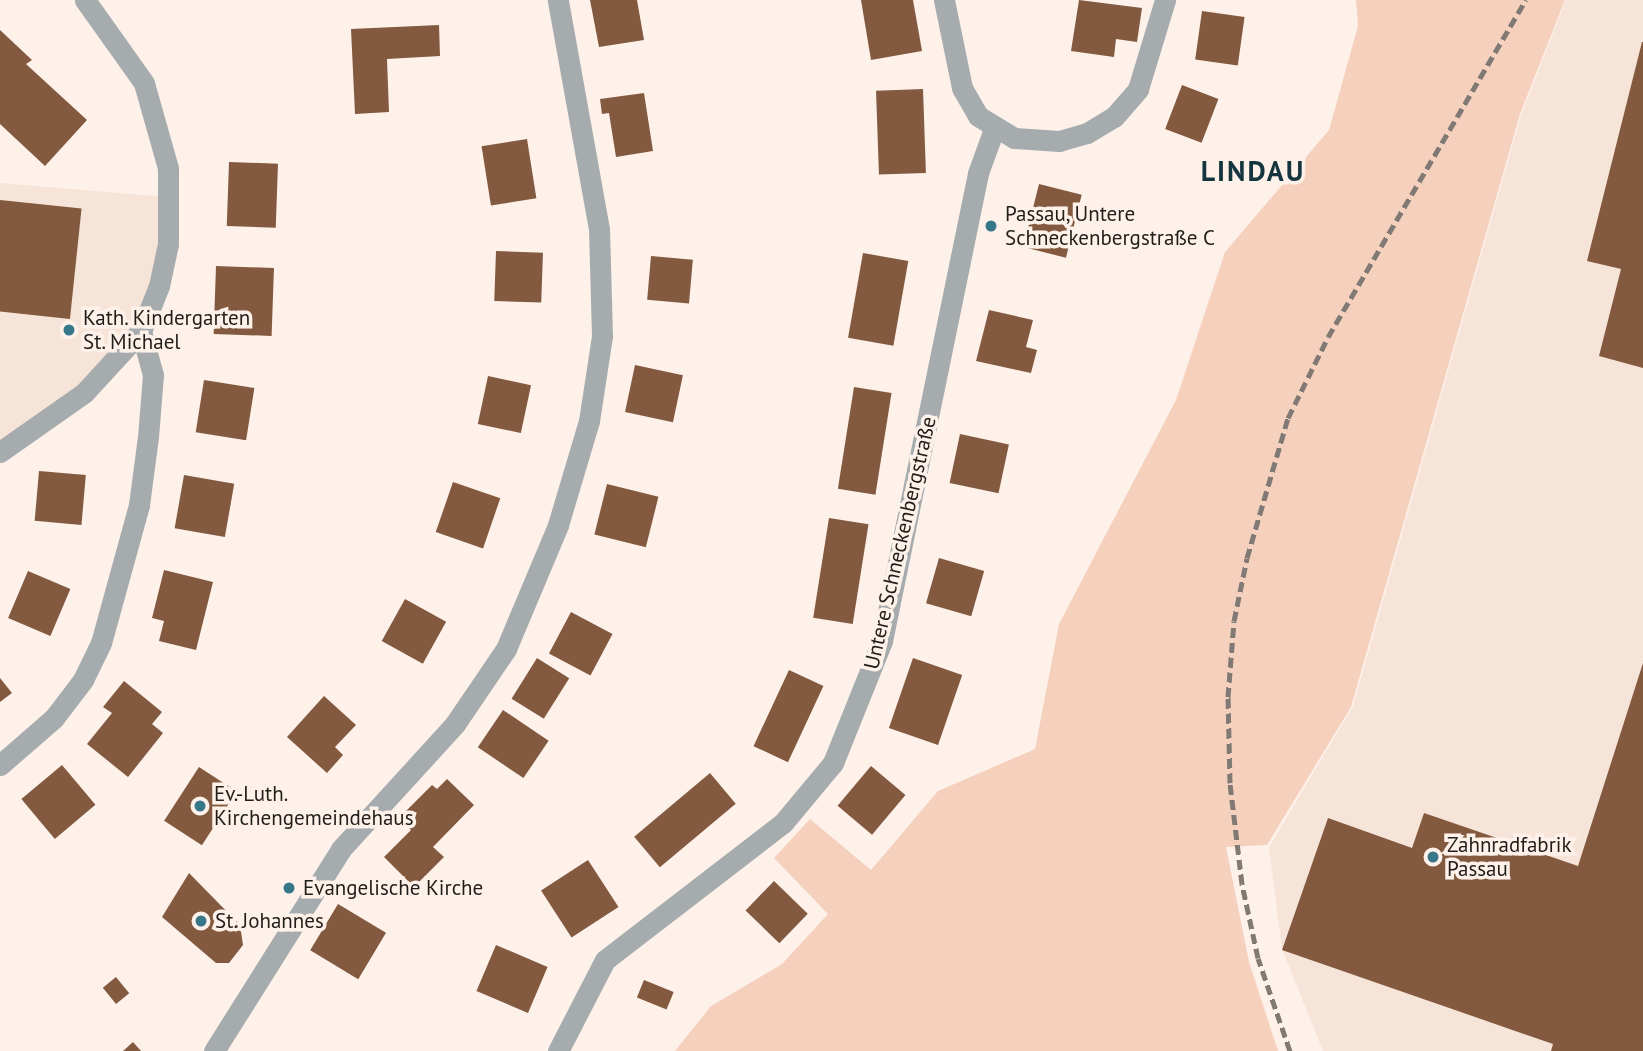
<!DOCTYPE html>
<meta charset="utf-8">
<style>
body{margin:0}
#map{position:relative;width:1643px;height:1051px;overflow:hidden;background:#fdf1ea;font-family:"PT Sans",sans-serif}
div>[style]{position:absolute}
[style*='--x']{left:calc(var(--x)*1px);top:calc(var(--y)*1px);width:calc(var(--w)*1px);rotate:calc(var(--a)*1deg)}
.built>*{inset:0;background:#f7e4d8}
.green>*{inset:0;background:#f5d1bd}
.building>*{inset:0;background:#835a40;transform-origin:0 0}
.street>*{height:21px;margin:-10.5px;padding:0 10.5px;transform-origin:10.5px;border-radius:10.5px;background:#a6acae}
.rail>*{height:5px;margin-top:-2.5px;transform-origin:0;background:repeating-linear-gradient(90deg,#807974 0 10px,transparent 0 15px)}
.dots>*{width:19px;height:19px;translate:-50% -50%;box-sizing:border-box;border:4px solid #fdf1ea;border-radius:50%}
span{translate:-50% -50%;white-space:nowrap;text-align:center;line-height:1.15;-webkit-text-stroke:7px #fdf1ea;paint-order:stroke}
.poi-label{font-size:21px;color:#211d1a}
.left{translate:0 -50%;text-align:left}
.street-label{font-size:21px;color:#211d1a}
.district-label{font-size:28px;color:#15353e;font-weight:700;letter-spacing:2px}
</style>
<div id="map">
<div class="built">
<i style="clip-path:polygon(1566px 0,1643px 0,1643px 1051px,1323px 1051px,1282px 949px,1269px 847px,1353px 706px,1521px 115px)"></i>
<i style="clip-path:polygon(0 183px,179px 198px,173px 243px,114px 368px,0 453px)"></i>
</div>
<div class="green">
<i style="clip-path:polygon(1356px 0,1565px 0,1520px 114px,1351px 707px,1267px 845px,1226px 847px,1249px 962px,1278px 1051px,675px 1051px,711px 1006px,782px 964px,828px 914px,774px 858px,810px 819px,871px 870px,938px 791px,1035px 749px,1059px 624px,1176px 400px,1225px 252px,1329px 130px,1358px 26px)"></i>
</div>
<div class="building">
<i style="clip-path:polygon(590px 0,637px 0,644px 40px,599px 47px)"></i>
<i style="clip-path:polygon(861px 0,913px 0,922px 51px,871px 60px)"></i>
<i style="clip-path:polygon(1079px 0,1142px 8px,1137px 42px,1116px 39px,1114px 57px,1071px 51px)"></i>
<i style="left:1202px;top:11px;width:43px;height:49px;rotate:8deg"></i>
<i style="clip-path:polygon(439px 25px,440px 56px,387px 59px,389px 112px,355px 114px,351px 29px)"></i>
<i style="clip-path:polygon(0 30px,32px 60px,26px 64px,87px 120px,45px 166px,0 124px)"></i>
<i style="clip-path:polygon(1642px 42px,1643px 42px,1643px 368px,1599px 356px,1621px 269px,1587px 261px)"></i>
<i style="left:1182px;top:85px;width:39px;height:47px;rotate:21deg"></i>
<i style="left:923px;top:89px;width:84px;height:47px;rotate:88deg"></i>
<i style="clip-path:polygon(644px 93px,653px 151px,616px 157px,609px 113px,602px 114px,600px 99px)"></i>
<i style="left:527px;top:139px;width:60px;height:46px;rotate:81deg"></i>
<i style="left:229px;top:162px;width:49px;height:64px;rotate:2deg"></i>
<i style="left:1039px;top:184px;width:44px;height:65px;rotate:14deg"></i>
<i style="left:0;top:200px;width:82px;height:111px;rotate:6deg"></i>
<i style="left:496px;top:251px;width:47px;height:50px;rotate:2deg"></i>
<i style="left:863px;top:253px;width:46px;height:86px;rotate:10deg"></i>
<i style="left:651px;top:256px;width:42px;height:44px;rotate:5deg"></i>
<i style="left:216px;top:266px;width:58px;height:68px;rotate:2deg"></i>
<i style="clip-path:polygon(989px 310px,1033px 320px,1026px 347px,1037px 350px,1031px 373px,976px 361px)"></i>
<i style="left:635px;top:365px;width:49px;height:48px;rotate:12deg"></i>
<i style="left:488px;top:376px;width:44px;height:49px;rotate:12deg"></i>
<i style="left:204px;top:380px;width:51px;height:53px;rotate:9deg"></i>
<i style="left:854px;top:387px;width:38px;height:103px;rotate:9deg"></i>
<i style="left:960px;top:434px;width:50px;height:50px;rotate:12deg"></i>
<i style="left:39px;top:471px;width:47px;height:50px;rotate:5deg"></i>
<i style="left:184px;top:475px;width:51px;height:54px;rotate:10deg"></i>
<i style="left:453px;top:482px;width:50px;height:53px;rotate:19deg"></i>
<i style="left:607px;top:484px;width:53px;height:52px;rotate:14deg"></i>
<i style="left:829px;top:518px;width:40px;height:101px;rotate:9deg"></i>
<i style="left:939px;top:558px;width:47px;height:47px;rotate:16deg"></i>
<i style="clip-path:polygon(164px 570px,213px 582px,196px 650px,159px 641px,164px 621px,152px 618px)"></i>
<i style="left:28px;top:571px;width:46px;height:51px;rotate:23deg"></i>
<i style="left:405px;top:599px;width:47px;height:48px;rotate:29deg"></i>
<i style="left:571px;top:612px;width:47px;height:47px;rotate:28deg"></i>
<i style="left:537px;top:658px;width:38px;height:48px;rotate:32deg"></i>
<i style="left:913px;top:658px;width:52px;height:74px;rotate:19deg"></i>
<i style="clip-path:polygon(1643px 663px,1643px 1051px,1551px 1051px,1553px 1044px,1282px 950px,1328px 818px,1412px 848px,1424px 813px,1578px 866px)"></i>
<i style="left:789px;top:670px;width:38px;height:84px;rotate:25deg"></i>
<i style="clip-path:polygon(0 678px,12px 693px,0 702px)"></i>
<i style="clip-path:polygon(124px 681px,162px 712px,152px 724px,163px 733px,128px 777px,87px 744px,112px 713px,103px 707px)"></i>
<i style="clip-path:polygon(324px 696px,356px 725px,335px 747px,343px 755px,327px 773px,287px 737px)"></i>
<i style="left:503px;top:710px;width:55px;height:45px;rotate:34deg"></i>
<i style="left:62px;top:765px;width:52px;height:53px;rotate:50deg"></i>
<i style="left:871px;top:766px;width:45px;height:52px;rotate:40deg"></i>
<i style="left:199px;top:767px;width:45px;height:64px;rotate:33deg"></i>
<i style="left:710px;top:773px;width:40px;height:99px;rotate:50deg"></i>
<i style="clip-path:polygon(447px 779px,474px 805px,433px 847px,444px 857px,414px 887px,384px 857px,411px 830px,399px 818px,432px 785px,437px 789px)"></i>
<i style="left:588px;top:860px;width:56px;height:56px;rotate:57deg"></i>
<i style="clip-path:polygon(189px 873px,240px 925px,243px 945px,229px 963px,216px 963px,162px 917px)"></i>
<i style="left:774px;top:881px;width:47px;height:41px;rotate:44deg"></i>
<i style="left:338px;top:904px;width:56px;height:54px;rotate:31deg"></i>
<i style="left:496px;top:945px;width:56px;height:50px;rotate:23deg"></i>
<i style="left:116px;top:977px;width:21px;height:17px;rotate:51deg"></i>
<i style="left:644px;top:980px;width:32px;height:19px;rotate:22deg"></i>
<i style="clip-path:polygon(133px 1042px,141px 1051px,123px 1051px)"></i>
</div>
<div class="street">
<i style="--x:944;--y:0;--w:90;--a:78.4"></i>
<i style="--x:962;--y:88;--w:32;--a:60"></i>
<i style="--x:978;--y:116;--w:42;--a:31.4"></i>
<i style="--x:1014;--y:138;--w:45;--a:3.8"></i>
<i style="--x:1059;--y:141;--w:29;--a:-16"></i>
<i style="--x:1087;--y:133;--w:31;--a:-31"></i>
<i style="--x:1114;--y:117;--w:37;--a:-49"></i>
<i style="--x:1138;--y:89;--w:93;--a:-73.1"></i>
<i style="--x:0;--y:452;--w:103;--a:-35.1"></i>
<i style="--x:84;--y:393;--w:84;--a:-47.4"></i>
<i style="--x:0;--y:765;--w:72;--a:-41"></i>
<i style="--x:54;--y:718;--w:48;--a:-52.7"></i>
<i style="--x:83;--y:680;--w:41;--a:-64.1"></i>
<i style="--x:101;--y:643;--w:143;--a:-74.6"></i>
<i style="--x:139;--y:505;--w:69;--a:-82.5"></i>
<i style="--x:148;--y:437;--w:62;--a:-85.4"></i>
<i style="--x:153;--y:375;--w:46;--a:-105.3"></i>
<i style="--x:141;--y:331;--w:48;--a:-68.2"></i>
<i style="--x:159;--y:286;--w:43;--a:-77.9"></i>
<i style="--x:168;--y:244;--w:76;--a:-90"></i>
<i style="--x:168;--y:168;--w:88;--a:-105.8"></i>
<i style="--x:144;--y:83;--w:102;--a:-125.4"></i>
<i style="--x:214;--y:1051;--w:239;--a:-57.8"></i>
<i style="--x:341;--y:849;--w:169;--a:-47.6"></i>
<i style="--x:455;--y:724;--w:91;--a:-55.8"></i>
<i style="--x:506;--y:649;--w:134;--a:-67.2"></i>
<i style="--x:558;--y:525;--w:109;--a:-73.4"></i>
<i style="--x:589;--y:421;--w:86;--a:-81.3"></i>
<i style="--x:602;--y:336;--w:107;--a:-91.6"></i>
<i style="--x:599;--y:229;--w:233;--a:-100.2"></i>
<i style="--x:558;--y:1051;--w:102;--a:-62.7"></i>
<i style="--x:605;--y:960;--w:225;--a:-37.6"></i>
<i style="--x:783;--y:823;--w:78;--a:-50.2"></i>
<i style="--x:833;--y:763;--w:131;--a:-68.1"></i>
<i style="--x:882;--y:641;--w:478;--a:-78.4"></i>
<i style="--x:978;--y:173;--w:47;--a:-70"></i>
</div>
<div class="rail">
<i style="--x:1290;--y:1051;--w:98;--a:-109"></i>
<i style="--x:1258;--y:958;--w:76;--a:-102.2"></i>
<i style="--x:1242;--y:884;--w:102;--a:-96.8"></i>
<i style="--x:1230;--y:783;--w:86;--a:-91.3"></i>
<i style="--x:1228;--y:697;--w:76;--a:-85.5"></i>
<i style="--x:1234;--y:621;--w:64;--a:-78.3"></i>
<i style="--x:1247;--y:558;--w:146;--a:-73.7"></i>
<i style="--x:1288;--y:418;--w:90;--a:-63.7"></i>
<i style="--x:1328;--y:337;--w:391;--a:-59.6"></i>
</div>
<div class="dots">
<i style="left:991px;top:226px;background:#36778a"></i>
<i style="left:69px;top:330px;background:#36778a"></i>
<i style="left:200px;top:806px;background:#36778a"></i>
<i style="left:1433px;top:857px;background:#36778a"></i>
<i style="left:289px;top:888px;background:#36778a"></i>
<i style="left:201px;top:921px;background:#36778a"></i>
</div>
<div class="poi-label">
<span class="left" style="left:1005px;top:226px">Passau, Untere<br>Schneckenbergstraße C</span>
<span class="left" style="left:83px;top:330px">Kath. Kindergarten<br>St. Michael</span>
<span class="left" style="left:214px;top:806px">Ev.-Luth.<br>Kirchengemeindehaus</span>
<span class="left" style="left:1447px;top:857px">Zahnradfabrik<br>Passau</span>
<span class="left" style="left:303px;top:888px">Evangelische Kirche</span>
<span class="left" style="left:215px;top:921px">St. Johannes</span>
</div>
<div class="street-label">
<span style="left:900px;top:543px;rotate:-77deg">Untere Schneckenbergstraße</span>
</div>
<div class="district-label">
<span style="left:1253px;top:171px">LINDAU</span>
</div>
</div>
